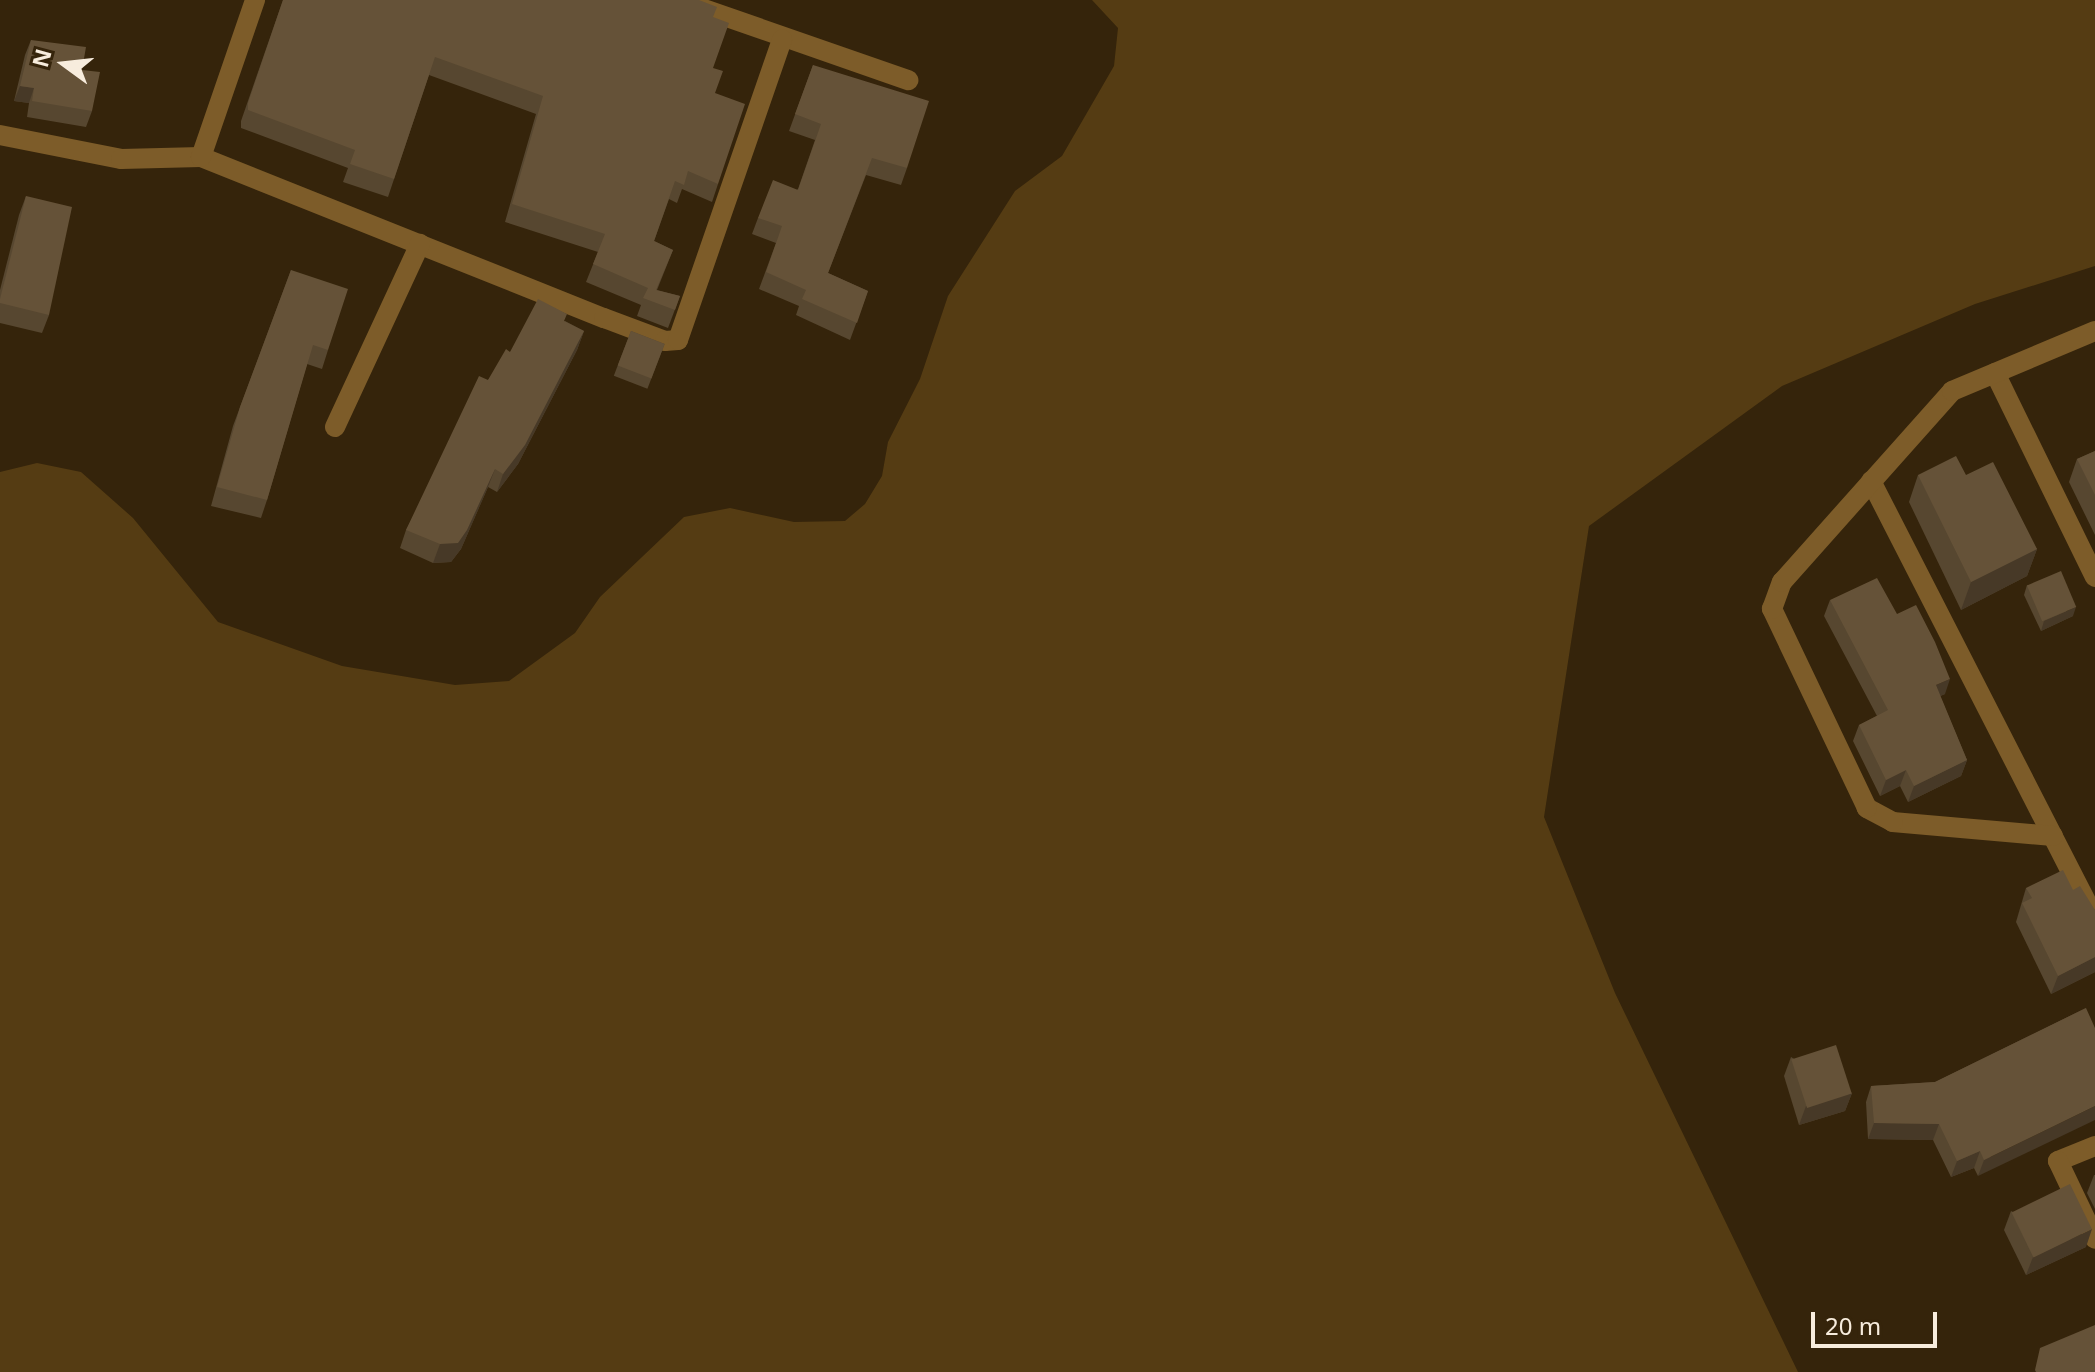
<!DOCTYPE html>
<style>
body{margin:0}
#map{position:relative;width:2095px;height:1372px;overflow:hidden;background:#35240b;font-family:"Noto Sans",sans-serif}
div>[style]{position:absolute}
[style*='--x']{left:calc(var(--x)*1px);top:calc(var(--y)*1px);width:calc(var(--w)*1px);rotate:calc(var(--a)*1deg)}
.green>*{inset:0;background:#553c13}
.minor>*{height:20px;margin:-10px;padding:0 10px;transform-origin:10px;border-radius:10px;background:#7d5c29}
.wall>*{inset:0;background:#574730;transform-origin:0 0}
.shaded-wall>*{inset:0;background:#473927}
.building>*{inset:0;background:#655238;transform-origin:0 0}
span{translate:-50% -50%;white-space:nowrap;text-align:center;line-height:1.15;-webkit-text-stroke:6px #35240b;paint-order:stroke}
.north{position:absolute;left:24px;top:24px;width:80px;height:80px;-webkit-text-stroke:6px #35240b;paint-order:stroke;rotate:285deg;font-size:22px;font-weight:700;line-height:32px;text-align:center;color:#f7ecdd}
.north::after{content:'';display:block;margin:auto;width:28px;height:36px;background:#f7ecdd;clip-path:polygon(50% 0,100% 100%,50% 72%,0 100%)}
.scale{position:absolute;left:1811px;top:1312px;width:126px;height:36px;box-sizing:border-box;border:4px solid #f7ecdd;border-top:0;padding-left:10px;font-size:24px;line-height:28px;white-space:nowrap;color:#f7ecdd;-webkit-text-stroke:6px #35240b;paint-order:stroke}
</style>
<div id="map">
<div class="green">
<i style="clip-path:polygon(1092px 0,2095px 0,2095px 266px,1975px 304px,1782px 386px,1589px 526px,1544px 817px,1615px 993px,1798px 1372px,0 1372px,0 472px,37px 463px,81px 472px,133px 518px,218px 622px,342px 666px,455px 685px,509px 681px,575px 633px,600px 597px,684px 517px,730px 508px,794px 522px,845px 521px,865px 504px,882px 476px,888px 442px,920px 379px,948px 296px,1015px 191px,1062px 156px,1114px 66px,1118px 28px)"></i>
</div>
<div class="minor">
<i style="--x:678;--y:0;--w:244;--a:19.2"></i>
<i style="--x:0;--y:135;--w:123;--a:11.2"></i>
<i style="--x:121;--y:159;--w:80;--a:-1.4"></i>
<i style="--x:201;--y:157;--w:434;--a:21.8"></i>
<i style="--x:604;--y:318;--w:65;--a:20.7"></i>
<i style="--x:665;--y:341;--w:13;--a:-4"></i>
<i style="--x:678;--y:340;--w:318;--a:-70.9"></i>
<i style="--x:201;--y:157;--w:166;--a:-71"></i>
<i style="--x:1995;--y:373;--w:227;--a:63.9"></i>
<i style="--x:335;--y:427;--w:202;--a:-65.1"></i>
<i style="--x:1871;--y:481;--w:491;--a:62.9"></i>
<i style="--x:2053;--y:836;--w:161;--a:-175"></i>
<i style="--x:1893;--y:822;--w:30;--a:-152"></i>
<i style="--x:1867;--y:808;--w:221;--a:-115.5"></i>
<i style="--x:1772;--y:609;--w:29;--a:-70"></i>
<i style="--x:1782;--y:582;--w:256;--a:-48.3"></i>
<i style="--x:1952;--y:391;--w:155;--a:-22.8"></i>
<i style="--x:2095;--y:1146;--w:40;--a:158"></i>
<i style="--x:2058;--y:1161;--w:86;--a:64.6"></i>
</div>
<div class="wall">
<i style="clip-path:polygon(283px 0,713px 17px,713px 68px,718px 184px,712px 202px,682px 189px,677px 203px,669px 199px,654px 241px,673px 250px,657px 290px,680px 296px,668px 328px,637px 316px,641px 305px,586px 282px,598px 252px,505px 222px,536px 114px,429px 75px,388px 197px,343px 182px,348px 168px,241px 128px,241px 121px)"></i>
<i style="clip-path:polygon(31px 40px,82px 70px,92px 111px,86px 127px,27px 117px,29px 103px,14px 101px,25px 55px)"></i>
<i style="clip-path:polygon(813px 65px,907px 168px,901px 185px,866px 175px,828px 273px,868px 291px,850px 340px,796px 315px,799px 306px,759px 289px,776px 243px,752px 234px,758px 218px,798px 189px,815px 140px,789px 131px)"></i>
<i style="clip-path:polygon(26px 196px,49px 315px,42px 333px,0 323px,0 290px,19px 215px)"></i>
<i style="clip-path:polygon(291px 270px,328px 350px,322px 369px,307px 364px,267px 500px,261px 518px,211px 506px,233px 426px)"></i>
<i style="clip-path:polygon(565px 321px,584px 331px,577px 350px,518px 464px,497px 492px,488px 487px,461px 549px,451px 562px,433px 563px,400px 548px,406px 530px,488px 380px,510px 352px)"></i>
<i style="left:631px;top:331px;width:36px;height:48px;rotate:21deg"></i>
<i style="clip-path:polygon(2095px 451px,2095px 535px,2069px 482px,2077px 459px)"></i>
<i style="clip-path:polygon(1918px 475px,1966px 475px,2037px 549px,2027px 576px,1961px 610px,1909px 502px)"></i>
<i style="clip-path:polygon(2027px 585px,2073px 616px,2041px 631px,2024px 595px)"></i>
<i style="clip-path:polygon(1830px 600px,1945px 694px,1940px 696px,1967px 760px,1961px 776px,1908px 802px,1900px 786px,1880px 796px,1853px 741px,1859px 725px,1877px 716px,1824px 616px)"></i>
<i style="clip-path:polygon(2026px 888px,2073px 890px,2095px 910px,2095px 972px,2051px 994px,2016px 922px)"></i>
<i style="clip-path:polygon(2086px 1008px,1978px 1176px,1974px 1168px,1951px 1177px,1933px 1140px,1868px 1139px,1866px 1102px,1871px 1086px,1935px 1082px)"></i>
<i style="clip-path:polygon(1791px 1057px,1852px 1093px,1845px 1111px,1799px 1125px,1784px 1076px)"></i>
<i style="clip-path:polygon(2094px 1175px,2095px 1175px,2095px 1209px,2087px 1193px)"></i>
<i style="clip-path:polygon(2011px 1211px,2086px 1247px,2026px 1275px,2004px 1230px)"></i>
</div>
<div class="shaded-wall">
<i style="clip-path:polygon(20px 86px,34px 88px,29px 103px,14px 101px)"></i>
<i style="clip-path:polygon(584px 331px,577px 350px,518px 464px,497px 492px,503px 474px)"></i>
<i style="clip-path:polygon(495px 469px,488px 487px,461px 549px,451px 562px,433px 563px,440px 544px)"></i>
<i style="clip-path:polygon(2037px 549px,2027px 576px,1961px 610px,1971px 582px)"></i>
<i style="clip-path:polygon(2076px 607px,2073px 616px,2041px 631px,2044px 621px)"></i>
<i style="clip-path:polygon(1950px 679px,1945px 694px,1930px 701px,1936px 685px)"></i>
<i style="clip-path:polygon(1967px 760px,1961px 776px,1908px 802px,1914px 786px)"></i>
<i style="clip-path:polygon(1906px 770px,1900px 786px,1880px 796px,1886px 780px)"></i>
<i style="clip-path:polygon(2095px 957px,2095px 972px,2051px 994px,2058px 976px)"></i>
<i style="clip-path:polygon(1852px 1093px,1845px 1111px,1799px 1125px,1806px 1106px)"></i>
<i style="clip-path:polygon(2095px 1106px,2095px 1120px,1978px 1176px,1984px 1160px)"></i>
<i style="clip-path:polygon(1874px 1123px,1939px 1124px,1933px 1140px,1868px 1139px)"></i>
<i style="clip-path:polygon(1980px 1151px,1974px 1168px,1951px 1177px,1957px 1161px)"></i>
<i style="clip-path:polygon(2092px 1229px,2086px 1247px,2026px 1275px,2033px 1257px)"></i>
</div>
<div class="building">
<i style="clip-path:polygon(283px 0,699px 0,717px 7px,713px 17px,729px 23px,713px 68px,723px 71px,715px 93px,745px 104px,718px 184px,688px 171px,684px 185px,675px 181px,654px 241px,673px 250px,656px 290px,680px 296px,675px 310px,643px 298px,648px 288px,593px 264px,605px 234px,512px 204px,543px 96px,435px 57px,394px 179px,350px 164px,355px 150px,248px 110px,248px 103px)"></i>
<i style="clip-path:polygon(31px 40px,86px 47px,82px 70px,100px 72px,92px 111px,32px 101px,34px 88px,20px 86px)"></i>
<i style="clip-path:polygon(813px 65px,929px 101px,907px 168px,872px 158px,828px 273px,868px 291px,857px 323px,802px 299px,806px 290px,766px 272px,782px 226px,758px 218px,773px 180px,798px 190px,821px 124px,795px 114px)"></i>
<i style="clip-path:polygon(26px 196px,72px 207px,49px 315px,0 303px,0 299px)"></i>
<i style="clip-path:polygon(291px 270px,348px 289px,328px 350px,313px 345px,267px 500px,217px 487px,240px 407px)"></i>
<i style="clip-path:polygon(538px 299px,567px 314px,564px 321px,584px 331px,525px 445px,503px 474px,495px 469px,467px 530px,458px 543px,440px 544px,406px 530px,479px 376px,488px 380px,506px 349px,510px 352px)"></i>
<i style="left:631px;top:331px;width:36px;height:37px;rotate:21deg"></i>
<i style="clip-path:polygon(2095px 451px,2095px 495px,2077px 459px)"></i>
<i style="clip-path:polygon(1956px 456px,1966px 475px,1993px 462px,2037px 549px,1971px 582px,1918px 475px)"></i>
<i style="left:2061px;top:571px;width:39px;height:37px;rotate:67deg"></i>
<i style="clip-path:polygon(1877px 578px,1897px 614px,1916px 605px,1935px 642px,1950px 679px,1936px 685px,1967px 760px,1914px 786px,1906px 770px,1886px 780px,1859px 725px,1888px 710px,1830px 600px)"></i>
<i style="clip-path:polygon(2063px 870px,2073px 890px,2080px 886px,2095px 910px,2095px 957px,2058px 976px,2022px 903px,2032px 898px,2026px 888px)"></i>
<i style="clip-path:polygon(2086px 1008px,2095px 1028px,2095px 1106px,1984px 1160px,1980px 1151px,1957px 1161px,1939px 1124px,1874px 1123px,1871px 1086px,1935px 1082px)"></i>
<i style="left:1836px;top:1045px;width:51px;height:47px;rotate:72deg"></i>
<i style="left:2070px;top:1184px;width:50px;height:65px;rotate:64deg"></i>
<i style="clip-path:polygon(2095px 1325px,2095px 1372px,2036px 1372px,2035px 1370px,2040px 1348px)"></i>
</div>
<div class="north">N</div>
<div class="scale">20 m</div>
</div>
